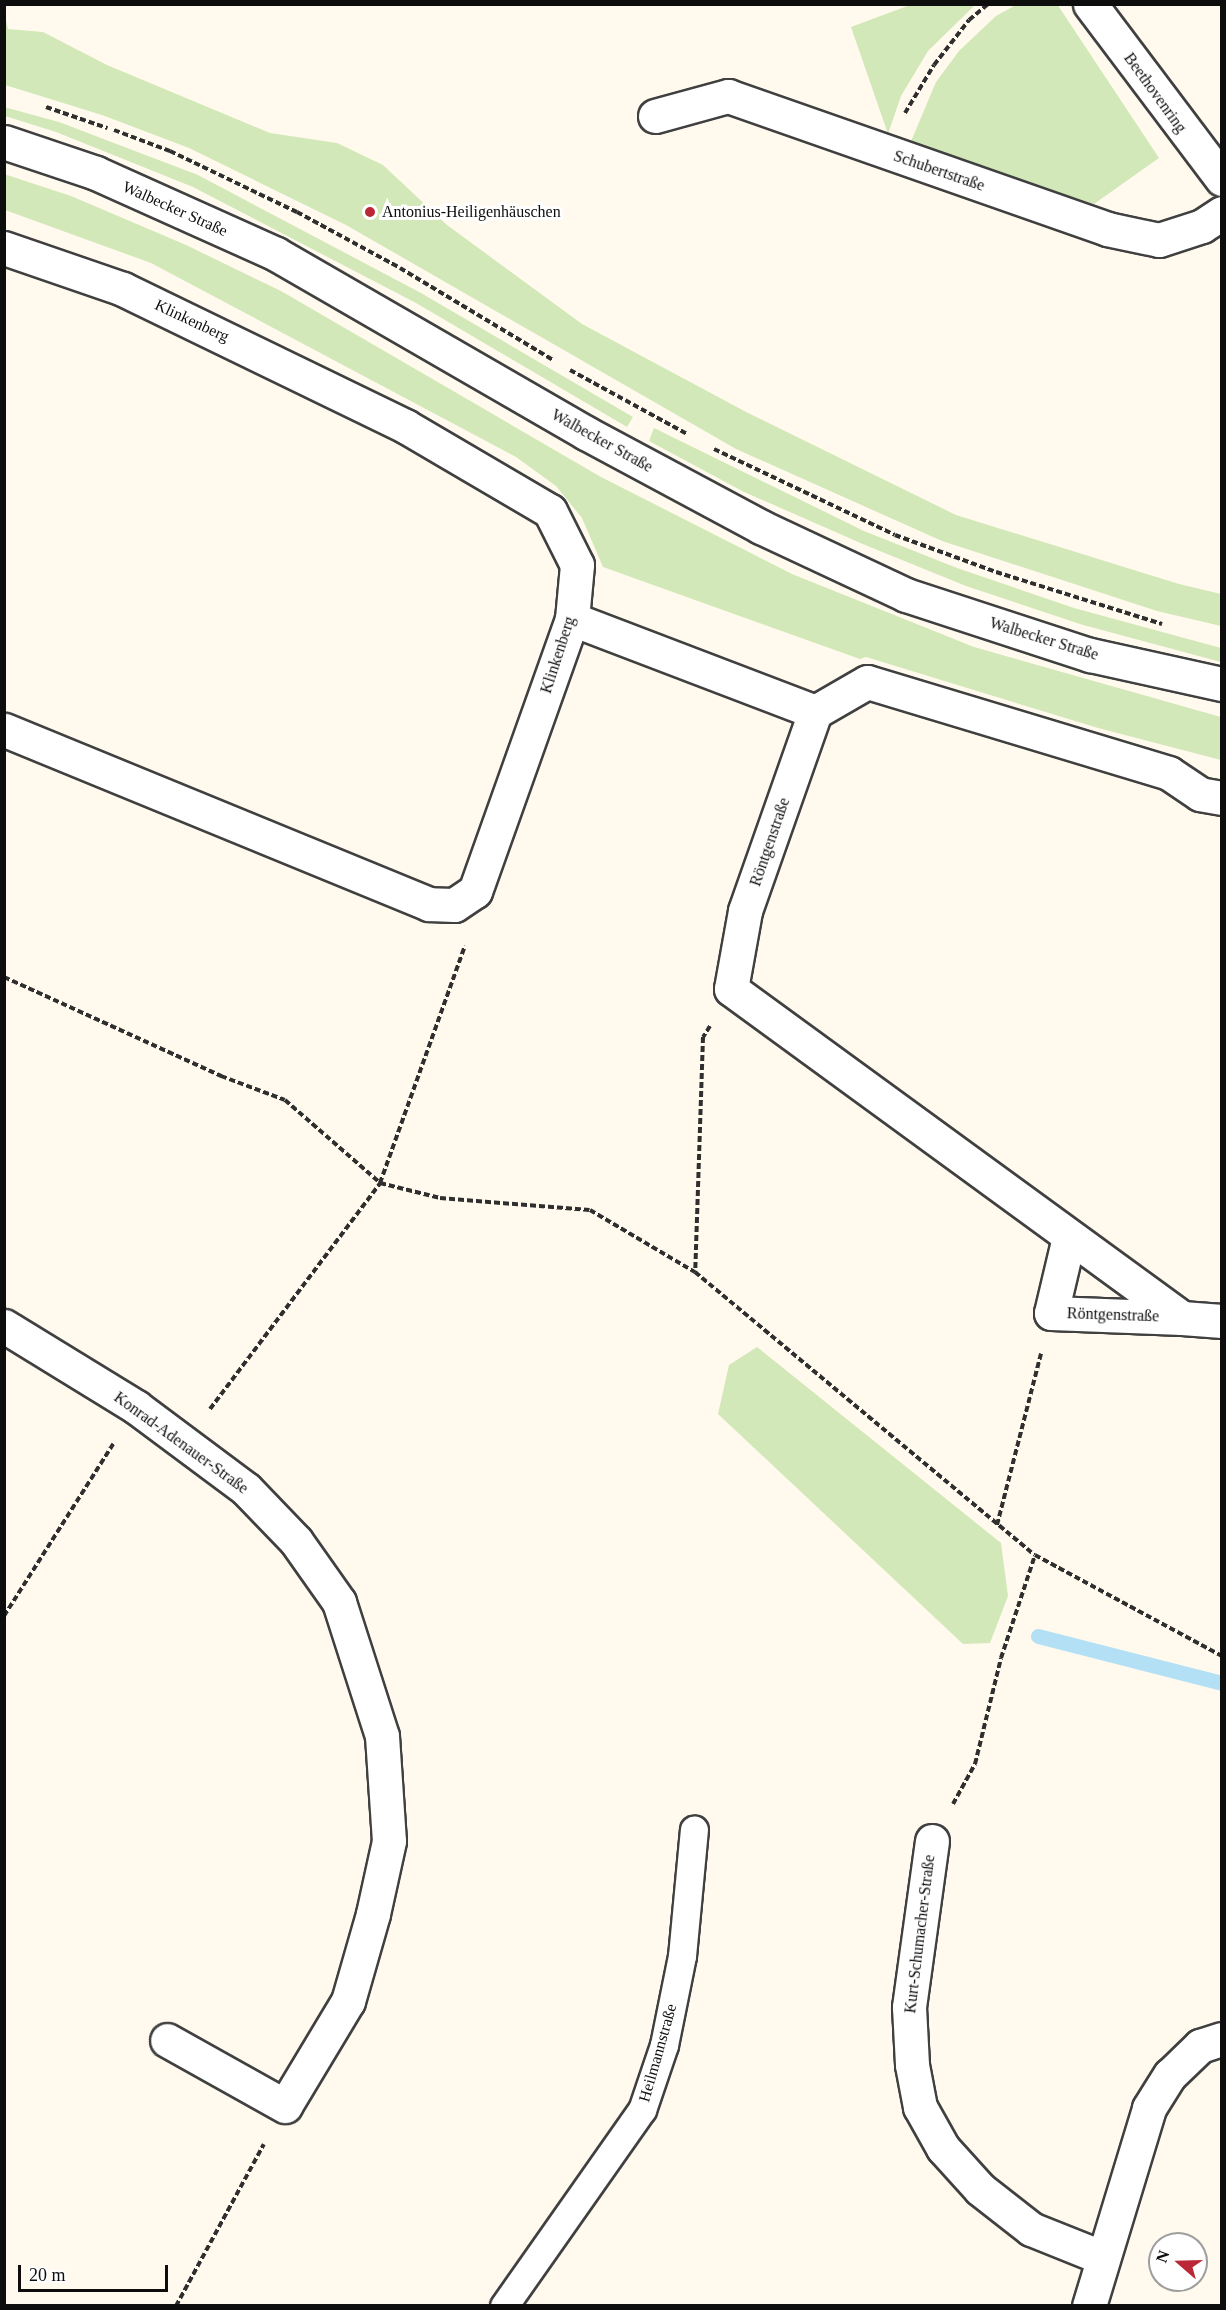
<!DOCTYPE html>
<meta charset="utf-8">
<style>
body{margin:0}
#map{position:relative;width:1226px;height:2310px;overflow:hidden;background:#fffaed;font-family:Georgia,serif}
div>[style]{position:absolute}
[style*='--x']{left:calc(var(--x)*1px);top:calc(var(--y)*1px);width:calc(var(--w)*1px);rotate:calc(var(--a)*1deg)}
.green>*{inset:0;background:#d3e8b8}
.stream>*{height:15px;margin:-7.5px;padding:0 7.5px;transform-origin:7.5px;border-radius:7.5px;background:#b3e0f5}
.path>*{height:4px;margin-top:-2px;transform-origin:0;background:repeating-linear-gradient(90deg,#2f2f2f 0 6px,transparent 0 9px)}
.roads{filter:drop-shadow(2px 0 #404040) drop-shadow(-2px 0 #404040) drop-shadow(0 2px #404040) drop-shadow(0 -2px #404040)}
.service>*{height:27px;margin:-13.5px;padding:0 13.5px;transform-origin:13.5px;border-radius:13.5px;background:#fff}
.minor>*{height:33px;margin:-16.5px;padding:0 16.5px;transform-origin:16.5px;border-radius:16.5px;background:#fff}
.tertiary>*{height:33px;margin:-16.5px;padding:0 16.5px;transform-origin:16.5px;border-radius:16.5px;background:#fff}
.dots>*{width:16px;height:16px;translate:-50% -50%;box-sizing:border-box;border:3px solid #fff;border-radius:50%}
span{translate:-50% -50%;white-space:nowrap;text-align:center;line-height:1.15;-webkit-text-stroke:6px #fff;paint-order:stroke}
.street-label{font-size:16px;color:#0d0d0d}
.poi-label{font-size:16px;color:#0d0d0d}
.left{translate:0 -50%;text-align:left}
.frame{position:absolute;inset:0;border:6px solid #0d0d0d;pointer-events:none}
.north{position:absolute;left:1148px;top:2232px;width:60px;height:60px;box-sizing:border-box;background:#fff;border:2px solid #9e9e9e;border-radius:50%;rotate:290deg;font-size:16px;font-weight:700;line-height:24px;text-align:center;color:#0d0d0d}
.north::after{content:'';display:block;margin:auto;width:21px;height:27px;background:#ba2837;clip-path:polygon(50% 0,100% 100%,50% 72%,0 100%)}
.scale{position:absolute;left:18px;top:2265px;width:150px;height:27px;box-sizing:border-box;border:3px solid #0d0d0d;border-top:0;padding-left:8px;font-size:18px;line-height:21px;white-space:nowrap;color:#0d0d0d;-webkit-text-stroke:4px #fff;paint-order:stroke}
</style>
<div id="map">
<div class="green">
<i style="clip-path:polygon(1057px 4px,1159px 158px,1094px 204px,909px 146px,936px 82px,959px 51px,996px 16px,1016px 5px)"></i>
<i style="clip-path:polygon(910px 5px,975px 5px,928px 51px,901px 96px,888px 134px,851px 27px)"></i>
<i style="clip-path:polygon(5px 16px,8px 29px,43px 32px,107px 65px,270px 133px,337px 143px,383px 165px,447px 225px,582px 324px,748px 413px,956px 515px,1179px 584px,1221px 594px,1221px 626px,1157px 611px,942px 541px,736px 449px,346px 225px,189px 148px,102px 115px,5px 85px)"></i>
<i style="clip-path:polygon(4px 107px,59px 122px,198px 175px,421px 293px,633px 417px,627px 427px,416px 303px,193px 187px,56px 132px,5px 116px)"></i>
<i style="clip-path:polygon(4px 174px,71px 196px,186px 245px,281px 291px,601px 477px,792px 574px,974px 647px,1221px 717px,1221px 760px,1098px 728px,866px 657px,860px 659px,603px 567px,582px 518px,556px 486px,516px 457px,151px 263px,5px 210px)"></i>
<i style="clip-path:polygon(654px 428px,864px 531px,957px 568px,1074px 608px,1221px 648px,1221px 662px,1083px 625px,966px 586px,865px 545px,742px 491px,649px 441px)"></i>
<i style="clip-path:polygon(757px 1347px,1001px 1543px,1008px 1596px,990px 1643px,963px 1644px,718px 1414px,729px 1365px)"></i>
</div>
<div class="stream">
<i style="--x:1038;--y:1636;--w:190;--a:14.3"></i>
</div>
<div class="path">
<i style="--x:46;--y:107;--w:65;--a:19"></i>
<i style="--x:905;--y:113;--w:56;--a:-58.9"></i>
<i style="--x:934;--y:65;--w:57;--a:-52.1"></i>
<i style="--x:969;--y:20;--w:25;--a:-40"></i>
<i style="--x:114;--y:130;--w:60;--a:20.6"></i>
<i style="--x:170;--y:151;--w:141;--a:25.7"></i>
<i style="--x:297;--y:212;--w:117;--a:28.5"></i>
<i style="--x:400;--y:268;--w:179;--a:31"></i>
<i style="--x:570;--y:370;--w:133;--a:28.7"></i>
<i style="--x:714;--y:449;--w:200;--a:25.4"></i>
<i style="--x:895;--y:535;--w:108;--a:20.1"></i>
<i style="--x:996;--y:572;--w:174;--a:17.4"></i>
<i style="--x:4;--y:977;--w:239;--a:24.5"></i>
<i style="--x:221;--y:1076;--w:68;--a:20.6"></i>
<i style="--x:285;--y:1100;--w:126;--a:41.1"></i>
<i style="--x:380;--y:1183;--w:62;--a:14"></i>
<i style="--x:440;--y:1198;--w:150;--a:4.6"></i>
<i style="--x:590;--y:1210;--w:122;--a:30.6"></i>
<i style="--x:710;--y:1026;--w:13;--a:122"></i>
<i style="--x:703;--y:1037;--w:235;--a:91.9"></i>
<i style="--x:695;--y:1272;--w:442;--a:39.8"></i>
<i style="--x:1035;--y:1555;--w:213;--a:28.4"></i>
<i style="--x:210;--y:1409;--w:283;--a:-53"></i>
<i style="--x:380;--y:1183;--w:252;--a:-70.3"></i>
<i style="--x:997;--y:1525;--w:177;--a:-75.6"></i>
<i style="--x:4;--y:1616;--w:204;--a:-57.6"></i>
<i style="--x:953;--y:1804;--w:46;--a:-61.2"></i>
<i style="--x:975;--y:1764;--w:109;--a:-76.2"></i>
<i style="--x:1001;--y:1658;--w:108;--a:-71.7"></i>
<i style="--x:176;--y:2306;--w:184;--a:-61.5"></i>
</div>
<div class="roads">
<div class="service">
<i style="--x:504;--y:2306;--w:240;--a:-54.9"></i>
<i style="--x:642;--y:2110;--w:69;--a:-71.3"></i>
<i style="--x:664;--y:2045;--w:91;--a:-78.6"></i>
<i style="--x:682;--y:1956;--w:127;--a:-84.6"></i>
</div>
<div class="minor">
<i style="--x:1090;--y:4;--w:219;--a:53"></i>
<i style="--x:655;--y:116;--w:76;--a:-15.3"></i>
<i style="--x:728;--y:96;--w:402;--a:19.3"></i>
<i style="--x:1107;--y:229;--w:53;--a:11.9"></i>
<i style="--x:1159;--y:240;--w:45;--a:-18"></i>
<i style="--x:1202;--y:226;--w:24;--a:-33"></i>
<i style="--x:4;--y:248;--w:126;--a:19"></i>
<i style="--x:123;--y:289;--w:314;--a:25.9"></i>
<i style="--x:405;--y:426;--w:168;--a:30.4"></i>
<i style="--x:550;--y:511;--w:60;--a:63.4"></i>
<i style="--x:577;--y:565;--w:54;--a:95.3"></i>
<i style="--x:572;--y:619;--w:289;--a:109.6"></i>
<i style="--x:475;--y:891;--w:25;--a:146"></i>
<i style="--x:454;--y:905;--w:25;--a:-178"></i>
<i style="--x:429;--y:904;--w:459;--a:-157.7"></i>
<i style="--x:572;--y:619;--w:260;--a:20.9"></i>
<i style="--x:1222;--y:798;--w:22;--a:-170"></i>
<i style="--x:1200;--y:794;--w:37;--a:-146"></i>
<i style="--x:1169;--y:773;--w:315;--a:-163.2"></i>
<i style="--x:867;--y:682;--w:60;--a:150"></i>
<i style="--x:815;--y:712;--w:211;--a:109.4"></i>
<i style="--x:745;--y:911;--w:79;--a:100.2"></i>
<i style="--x:731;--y:989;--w:558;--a:36.11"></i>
<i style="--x:1182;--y:1318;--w:40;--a:4.3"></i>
<i style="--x:1069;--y:1237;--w:78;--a:103.3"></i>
<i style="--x:1051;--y:1313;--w:131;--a:2.2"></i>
<i style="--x:4;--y:1326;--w:155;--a:31.5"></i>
<i style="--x:136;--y:1407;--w:137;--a:36.7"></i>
<i style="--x:246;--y:1489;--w:72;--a:46.1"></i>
<i style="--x:296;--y:1541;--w:75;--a:54.8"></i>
<i style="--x:339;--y:1602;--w:141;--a:72.2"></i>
<i style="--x:382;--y:1736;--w:105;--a:86.2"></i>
<i style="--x:389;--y:1841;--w:75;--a:102.4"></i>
<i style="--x:373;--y:1914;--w:91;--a:106"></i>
<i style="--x:348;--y:2001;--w:122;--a:121"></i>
<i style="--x:285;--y:2106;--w:135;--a:-150.8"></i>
<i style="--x:932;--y:1841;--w:168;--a:97.9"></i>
<i style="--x:909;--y:2007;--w:58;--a:87"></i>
<i style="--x:912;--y:2065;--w:43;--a:79.2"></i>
<i style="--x:920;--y:2107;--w:47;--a:60.7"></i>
<i style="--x:943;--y:2148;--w:55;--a:47.9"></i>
<i style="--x:980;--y:2189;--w:65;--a:38.1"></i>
<i style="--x:1031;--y:2229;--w:75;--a:21.8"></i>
<i style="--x:1089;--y:2306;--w:207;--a:-73.1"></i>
<i style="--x:1149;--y:2108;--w:39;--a:-58"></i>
<i style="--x:1170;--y:2075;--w:42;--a:-44"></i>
<i style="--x:1200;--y:2046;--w:23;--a:-18"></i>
</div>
<div class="tertiary">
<i style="--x:4;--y:142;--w:97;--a:18.6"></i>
<i style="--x:96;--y:173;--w:197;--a:24.2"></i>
<i style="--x:276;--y:254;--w:358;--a:30"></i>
<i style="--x:586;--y:433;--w:199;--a:28.2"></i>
<i style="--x:761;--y:527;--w:160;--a:25.1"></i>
<i style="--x:906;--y:595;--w:194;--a:18.1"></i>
<i style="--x:1090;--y:655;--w:135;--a:12.4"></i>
</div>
</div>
<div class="dots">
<i style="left:370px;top:212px;background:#ba2837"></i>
</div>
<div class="street-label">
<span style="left:1155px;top:93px;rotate:54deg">Beethovenring</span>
<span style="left:939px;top:171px;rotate:19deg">Schubertstraße</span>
<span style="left:175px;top:209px;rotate:24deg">Walbecker Straße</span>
<span style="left:192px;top:321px;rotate:25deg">Klinkenberg</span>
<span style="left:602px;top:441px;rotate:29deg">Walbecker Straße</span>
<span style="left:1044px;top:639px;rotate:17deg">Walbecker Straße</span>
<span style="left:558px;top:655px;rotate:-72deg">Klinkenberg</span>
<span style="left:770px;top:842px;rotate:-71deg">Röntgenstraße</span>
<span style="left:1113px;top:1315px;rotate:2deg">Röntgenstraße</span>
<span style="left:181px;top:1443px;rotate:36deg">Konrad-Adenauer-Straße</span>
<span style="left:920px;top:1934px;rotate:-83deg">Kurt-Schumacher-Straße</span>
<span style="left:658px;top:2053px;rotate:-74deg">Heilmannstraße</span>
</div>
<div class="poi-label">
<span class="left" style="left:382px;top:212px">Antonius-Heiligenhäuschen</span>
</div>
<div class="frame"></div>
<div class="north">N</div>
<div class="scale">20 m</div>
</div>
